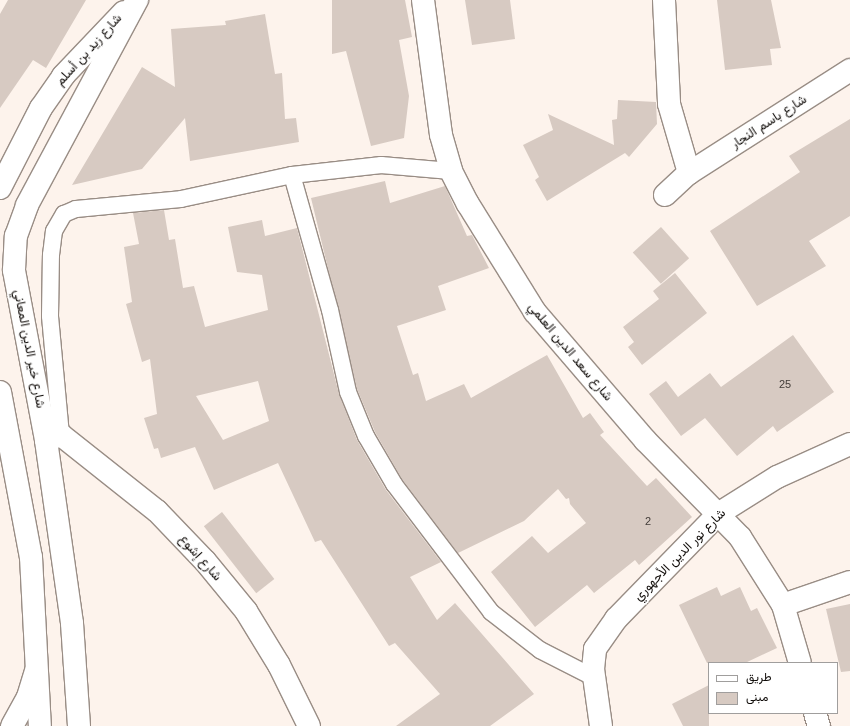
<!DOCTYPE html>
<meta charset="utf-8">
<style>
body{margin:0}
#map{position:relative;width:850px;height:726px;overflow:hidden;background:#fdf3ec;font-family:Helvetica,Vazirmatn,sans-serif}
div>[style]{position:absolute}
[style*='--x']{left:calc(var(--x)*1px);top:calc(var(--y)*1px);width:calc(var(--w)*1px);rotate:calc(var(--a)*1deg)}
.building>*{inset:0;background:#d7cac2;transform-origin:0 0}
.roads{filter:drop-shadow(1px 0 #998d85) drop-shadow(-1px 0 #998d85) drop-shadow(0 1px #998d85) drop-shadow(0 -1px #998d85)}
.lane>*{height:16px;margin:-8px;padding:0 8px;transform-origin:8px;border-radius:8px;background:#fff}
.street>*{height:22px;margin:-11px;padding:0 11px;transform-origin:11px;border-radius:11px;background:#fff}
.secondary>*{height:22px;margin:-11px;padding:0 11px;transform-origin:11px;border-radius:11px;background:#fff}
span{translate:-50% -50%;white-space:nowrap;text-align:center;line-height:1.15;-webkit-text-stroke:3px #fff;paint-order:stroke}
.number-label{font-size:11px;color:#423c38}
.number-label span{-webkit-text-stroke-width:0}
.street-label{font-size:13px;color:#110d0a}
.legend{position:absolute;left:708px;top:662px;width:130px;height:52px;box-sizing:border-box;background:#fff;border:1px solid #a09e9d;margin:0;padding:5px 7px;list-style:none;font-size:12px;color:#110d0a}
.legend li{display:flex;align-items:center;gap:8px;height:20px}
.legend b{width:20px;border:1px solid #a09e9d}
</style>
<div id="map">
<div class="building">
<i style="clip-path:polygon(8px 0,86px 0,46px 68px,33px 60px,0 108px,0 14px)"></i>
<i style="clip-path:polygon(332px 0,405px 0,412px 37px,399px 40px,409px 96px,404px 138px,371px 146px,346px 51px,332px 54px)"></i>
<i style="clip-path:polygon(465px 0,510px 0,515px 39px,472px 45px)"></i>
<i style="clip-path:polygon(717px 0,771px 0,781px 48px,770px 49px,772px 65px,725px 70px)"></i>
<i style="clip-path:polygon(265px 14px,275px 74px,282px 73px,285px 119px,296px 118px,299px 142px,190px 161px,185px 118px,142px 169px,72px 185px,142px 67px,175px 87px,171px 29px,226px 25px,225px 21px)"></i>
<i style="clip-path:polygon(618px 100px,656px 102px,657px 124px,629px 157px,625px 153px,547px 201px,535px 180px,539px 177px,523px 145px,553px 130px,548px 114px,614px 145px,612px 120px,617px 119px)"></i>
<i style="clip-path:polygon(850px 119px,850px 216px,809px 241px,826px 266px,757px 306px,710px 231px,800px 172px,789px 156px)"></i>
<i style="clip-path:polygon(385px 181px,390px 203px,445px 186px,467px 236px,472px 235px,489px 268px,438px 286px,446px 310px,397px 326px,413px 375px,418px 373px,426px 401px,464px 384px,471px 398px,547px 355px,583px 418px,590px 413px,604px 432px,600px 435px,647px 486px,656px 478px,692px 517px,639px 565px,635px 560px,594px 593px,587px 585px,535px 627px,491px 572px,532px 536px,548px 553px,586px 523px,570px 504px,569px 498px,566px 499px,558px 489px,524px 521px,458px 553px,402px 479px,375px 432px,357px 389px,311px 198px)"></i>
<i style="clip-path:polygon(evenodd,164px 210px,169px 240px,175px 239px,183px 288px,194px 286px,205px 327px,268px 310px,262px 275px,237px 272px,228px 227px,262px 220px,265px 236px,297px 228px,339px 394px,357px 440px,386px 490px,441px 562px,410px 577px,437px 620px,455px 603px,534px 694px,490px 726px,396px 726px,440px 694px,395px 643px,389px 646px,321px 540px,315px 542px,278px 463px,214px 490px,195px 447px,161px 458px,158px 448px,154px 449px,144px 418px,157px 414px,150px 359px,142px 362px,126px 304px,132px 302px,124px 247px,139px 244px,133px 213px,164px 210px,258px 381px,269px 421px,223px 440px,196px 396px,258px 381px)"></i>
<i style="left:661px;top:227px;width:42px;height:38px;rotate:48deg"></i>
<i style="clip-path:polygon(675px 273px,707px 313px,642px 365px,628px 347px,634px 342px,623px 327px,659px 299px,653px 291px)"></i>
<i style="clip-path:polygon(793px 335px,834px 392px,777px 432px,773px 426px,737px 456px,705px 418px,681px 436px,649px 394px,666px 381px,678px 397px,710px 373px,721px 387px)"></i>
<i style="left:222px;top:512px;width:85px;height:23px;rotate:52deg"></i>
<i style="clip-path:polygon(717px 587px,721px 596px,740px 587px,751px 611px,757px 608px,777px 648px,745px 663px,707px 663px,679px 605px)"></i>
<i style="clip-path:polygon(850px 604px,850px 671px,841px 672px,826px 609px)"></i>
<i style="clip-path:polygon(709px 685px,709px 726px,683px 726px,672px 704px)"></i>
</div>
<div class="roads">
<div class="lane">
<i style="--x:292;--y:175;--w:140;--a:74.3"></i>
<i style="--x:330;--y:310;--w:84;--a:77.6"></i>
<i style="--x:348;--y:392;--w:48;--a:67.8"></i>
<i style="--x:366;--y:436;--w:56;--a:59.7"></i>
<i style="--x:394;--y:484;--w:161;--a:52.8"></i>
<i style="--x:491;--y:612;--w:62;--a:37.8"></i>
<i style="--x:540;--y:650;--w:59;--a:27"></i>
<i style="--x:61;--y:435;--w:120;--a:-95.3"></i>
<i style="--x:50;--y:316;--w:61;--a:-89.1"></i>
<i style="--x:51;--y:255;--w:24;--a:-83"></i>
<i style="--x:54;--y:231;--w:20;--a:-60"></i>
<i style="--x:64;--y:214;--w:13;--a:-23"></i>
<i style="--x:76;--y:209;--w:105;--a:-5.4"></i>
<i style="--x:181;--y:199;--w:114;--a:-12.2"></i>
<i style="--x:292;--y:175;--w:90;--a:-6.4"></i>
<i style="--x:381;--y:165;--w:70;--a:4.9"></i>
</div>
<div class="street">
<i style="--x:423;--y:0;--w:136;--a:82.4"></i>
<i style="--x:441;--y:135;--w:37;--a:74"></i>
<i style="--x:451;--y:171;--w:37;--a:63"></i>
<i style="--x:468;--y:204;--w:127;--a:58.2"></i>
<i style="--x:535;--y:312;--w:169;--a:49.3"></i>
<i style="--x:645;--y:440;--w:136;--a:45.6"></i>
<i style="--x:740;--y:537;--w:80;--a:57.7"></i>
<i style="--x:783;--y:605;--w:60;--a:73.7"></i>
<i style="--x:664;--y:0;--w:104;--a:87.2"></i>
<i style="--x:669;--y:104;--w:72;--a:73.8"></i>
<i style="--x:665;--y:195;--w:33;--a:-43"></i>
<i style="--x:689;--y:173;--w:191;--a:-32.6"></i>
<i style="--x:46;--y:440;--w:16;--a:-18"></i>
<i style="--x:61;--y:435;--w:122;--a:38.4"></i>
<i style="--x:157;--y:511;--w:69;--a:46.2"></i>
<i style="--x:205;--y:561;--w:65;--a:50.6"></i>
<i style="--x:246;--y:611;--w:63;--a:58.6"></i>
<i style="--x:279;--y:665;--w:68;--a:63.8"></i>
<i style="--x:783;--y:605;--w:71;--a:-18.9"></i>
<i style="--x:815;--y:713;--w:14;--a:73"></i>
<i style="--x:12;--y:726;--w:33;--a:-61"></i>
<i style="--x:28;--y:697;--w:28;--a:-73"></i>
<i style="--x:601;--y:726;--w:58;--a:-98"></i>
<i style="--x:593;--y:669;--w:20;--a:-84"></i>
<i style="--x:595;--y:649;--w:37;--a:-55"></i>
<i style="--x:616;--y:619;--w:146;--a:-45.8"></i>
<i style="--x:718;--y:514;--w:70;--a:-32.1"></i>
<i style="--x:777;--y:477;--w:80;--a:-24.3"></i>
</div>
<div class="secondary">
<i style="--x:0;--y:188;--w:90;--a:-62.9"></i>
<i style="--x:41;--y:108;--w:39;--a:-55"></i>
<i style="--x:63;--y:76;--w:88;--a:-46.4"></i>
<i style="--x:0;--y:392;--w:168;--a:79.4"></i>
<i style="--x:31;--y:557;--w:169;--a:87"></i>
<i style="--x:79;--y:726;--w:103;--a:-93.9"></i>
<i style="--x:72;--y:623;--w:185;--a:-98.1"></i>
<i style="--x:46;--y:440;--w:173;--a:-100.7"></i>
<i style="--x:14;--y:270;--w:34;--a:-87"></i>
<i style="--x:16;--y:236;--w:33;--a:-70"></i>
<i style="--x:27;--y:205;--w:233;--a:-61.8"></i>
</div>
</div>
<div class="number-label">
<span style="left:785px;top:384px">25</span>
<span style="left:648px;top:521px">2</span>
</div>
<div class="street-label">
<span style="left:89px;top:50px;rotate:-48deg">شارع زيد بن أسلم</span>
<span style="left:769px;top:122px;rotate:-33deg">شارع باسم النجار</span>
<span style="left:29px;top:349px;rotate:79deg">شارع خير الدين المعاني</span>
<span style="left:570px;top:352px;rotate:50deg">شارع سعد الدين العلمي</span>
<span style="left:680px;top:555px;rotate:-45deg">شارع نور الدين الأجهوري</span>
<span style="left:200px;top:558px;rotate:48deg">شارع إشوع</span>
</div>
<ul class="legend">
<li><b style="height:5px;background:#fff"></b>طريق</li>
<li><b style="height:11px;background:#d7cac2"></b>مبنى</li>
</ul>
</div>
